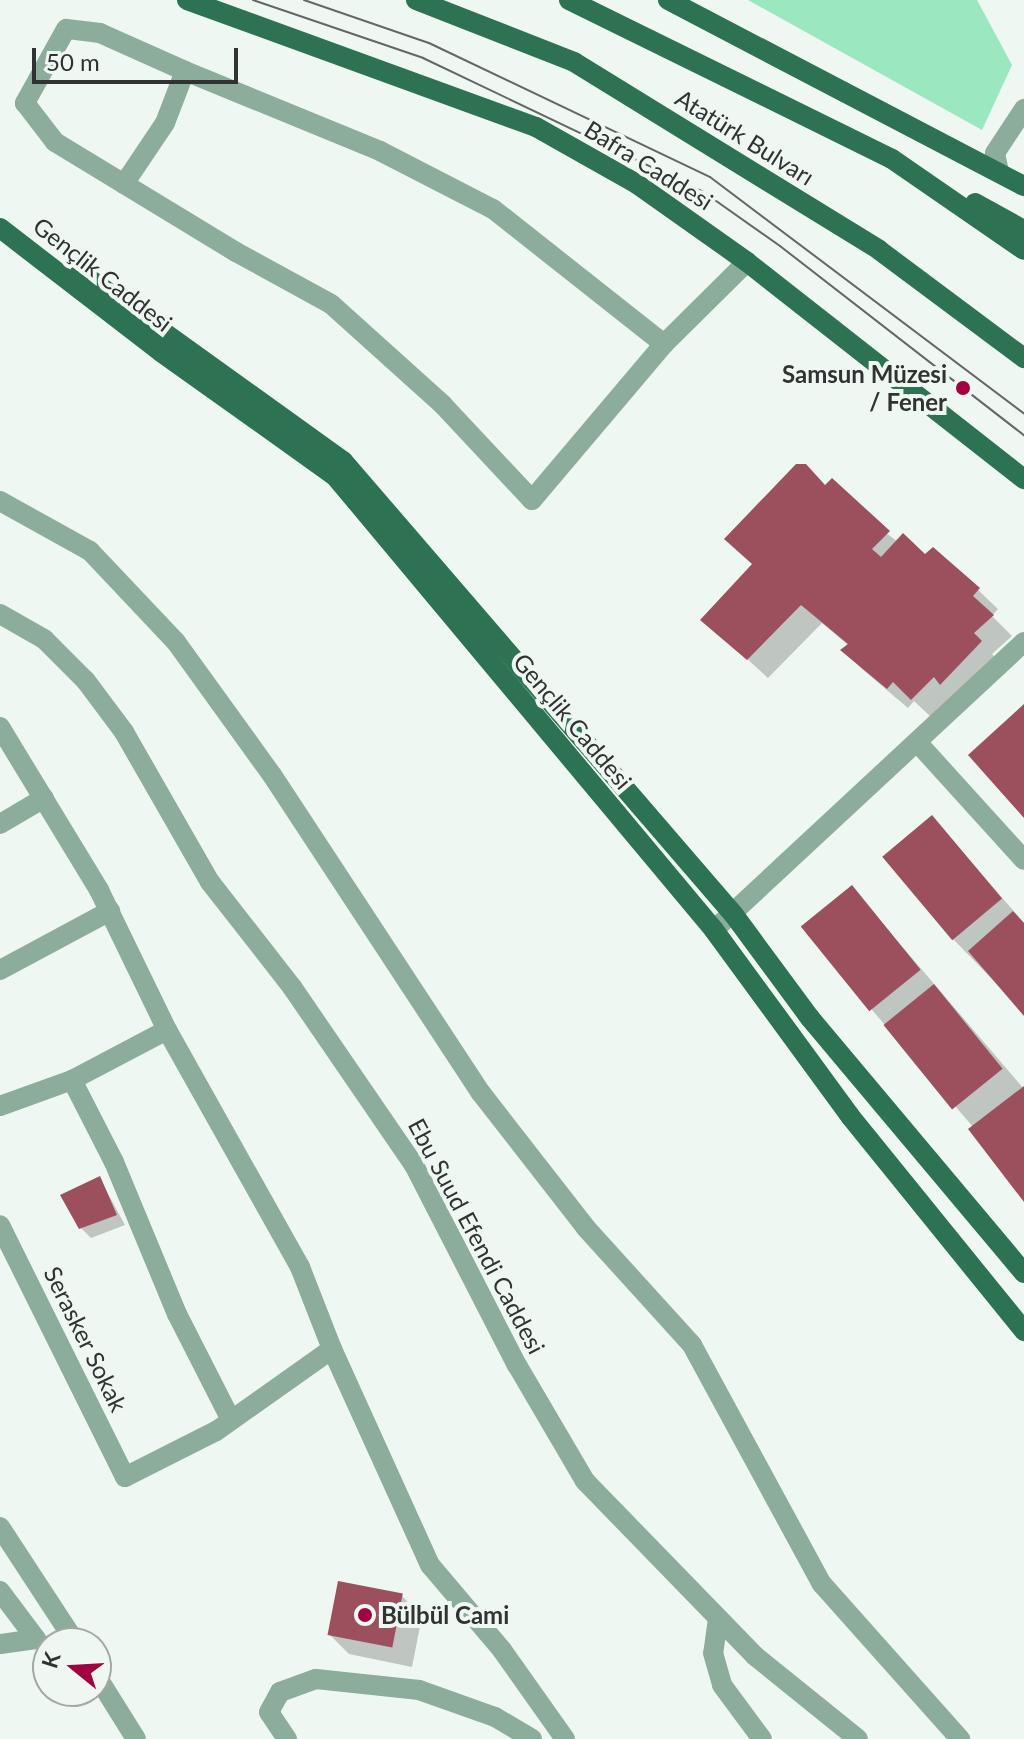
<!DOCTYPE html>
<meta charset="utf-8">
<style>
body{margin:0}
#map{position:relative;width:1024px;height:1739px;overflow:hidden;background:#eff7f2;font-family:Lato,sans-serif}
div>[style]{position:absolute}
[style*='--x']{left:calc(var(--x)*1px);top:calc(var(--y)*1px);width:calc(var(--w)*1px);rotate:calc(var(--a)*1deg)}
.green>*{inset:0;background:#9ae7c0}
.shadow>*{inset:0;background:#0003}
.building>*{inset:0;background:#9c505e;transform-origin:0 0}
.minor>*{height:20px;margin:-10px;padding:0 10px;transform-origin:10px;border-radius:10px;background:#8cad9b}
.major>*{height:20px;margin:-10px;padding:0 10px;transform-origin:10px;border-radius:10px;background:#2d7253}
.tram>*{height:2px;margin:-1px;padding:0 1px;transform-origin:1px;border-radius:1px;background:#636765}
.dots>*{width:22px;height:22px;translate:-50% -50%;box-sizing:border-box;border:4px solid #eff7f2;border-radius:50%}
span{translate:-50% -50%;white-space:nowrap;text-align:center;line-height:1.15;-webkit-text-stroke:8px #eff7f2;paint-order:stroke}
.street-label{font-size:24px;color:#303332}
.poi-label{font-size:24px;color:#303332;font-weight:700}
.right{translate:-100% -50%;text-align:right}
.left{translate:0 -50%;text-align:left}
.north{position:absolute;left:32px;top:1627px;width:80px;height:80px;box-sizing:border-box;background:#eff7f2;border:2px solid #a3a9a5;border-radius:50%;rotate:288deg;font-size:22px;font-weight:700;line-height:32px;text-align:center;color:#303332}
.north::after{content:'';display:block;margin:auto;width:28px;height:36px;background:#a10340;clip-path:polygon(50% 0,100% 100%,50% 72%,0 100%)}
.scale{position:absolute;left:32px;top:48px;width:206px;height:36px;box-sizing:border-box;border:4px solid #303332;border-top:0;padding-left:10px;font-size:24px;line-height:28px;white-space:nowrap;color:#303332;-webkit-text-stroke:6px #eff7f2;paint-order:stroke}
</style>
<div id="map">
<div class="green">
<i style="clip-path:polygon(748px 0,977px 0,1012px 65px,982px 130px)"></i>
</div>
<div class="shadow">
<i style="clip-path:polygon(826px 487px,898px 542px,978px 590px,998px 609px,992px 616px,1012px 636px,992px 654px,1000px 663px,932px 718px,914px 701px,908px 708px,862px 669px,843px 650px,849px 646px,822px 623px,768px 678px,703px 619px)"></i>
<i style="clip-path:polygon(932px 817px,1024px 923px,1024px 1012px,953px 939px)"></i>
<i style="clip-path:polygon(852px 888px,1024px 1089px,1024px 1199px,974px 1128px,872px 1010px)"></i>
<i style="clip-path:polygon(100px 1179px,125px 1225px,91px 1238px,81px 1228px)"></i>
<i style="clip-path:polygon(402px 1596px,422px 1616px,412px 1667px,349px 1654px,329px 1634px)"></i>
</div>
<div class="building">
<i style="clip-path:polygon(796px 464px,806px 464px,825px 485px,832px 478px,890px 531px,872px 549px,881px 557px,903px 533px,925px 554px,933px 547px,980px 588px,973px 596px,994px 615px,974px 633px,982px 641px,940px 685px,934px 677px,911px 700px,893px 682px,887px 689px,840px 650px,848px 644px,801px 605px,747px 660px,700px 620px,752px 564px,724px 539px)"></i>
<i style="clip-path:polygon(1024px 704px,1024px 818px,968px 755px)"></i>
<i style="left:932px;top:815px;width:109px;height:65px;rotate:50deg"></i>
<i style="left:852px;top:885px;width:109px;height:66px;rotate:51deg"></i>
<i style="clip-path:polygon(1013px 911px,1024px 923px,1024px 1016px,968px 951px)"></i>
<i style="left:934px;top:984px;width:109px;height:65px;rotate:51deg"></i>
<i style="clip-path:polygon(1024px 1086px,1024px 1202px,968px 1129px)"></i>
<i style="clip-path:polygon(100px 1176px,117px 1215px,79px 1229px,60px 1195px)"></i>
<i style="left:338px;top:1581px;width:66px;height:55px;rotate:11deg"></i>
</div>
<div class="minor">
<i style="--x:185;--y:71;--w:211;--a:22.3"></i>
<i style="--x:380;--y:151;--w:127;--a:27.2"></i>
<i style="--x:493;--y:209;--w:218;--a:38.3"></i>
<i style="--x:999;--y:172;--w:19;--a:-102"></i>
<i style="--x:995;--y:153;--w:53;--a:-56.6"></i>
<i style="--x:124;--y:184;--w:73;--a:-56.1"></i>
<i style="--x:165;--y:123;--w:56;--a:-69"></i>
<i style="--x:185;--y:71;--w:93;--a:-155.9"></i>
<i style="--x:100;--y:33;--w:34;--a:-173"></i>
<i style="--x:66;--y:29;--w:85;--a:119"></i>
<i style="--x:25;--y:103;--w:49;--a:52.4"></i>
<i style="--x:55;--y:142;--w:212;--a:31.3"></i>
<i style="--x:236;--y:252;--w:108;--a:28.7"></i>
<i style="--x:331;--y:304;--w:151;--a:42"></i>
<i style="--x:443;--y:405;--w:130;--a:46.9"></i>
<i style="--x:532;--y:500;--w:204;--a:-49.8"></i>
<i style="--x:664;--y:344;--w:117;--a:-44.7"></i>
<i style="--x:0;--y:501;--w:103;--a:29.1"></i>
<i style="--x:90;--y:551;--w:125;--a:46.6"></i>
<i style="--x:176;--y:642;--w:164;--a:54.2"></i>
<i style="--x:272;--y:775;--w:381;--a:56.7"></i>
<i style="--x:481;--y:1093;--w:171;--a:52.1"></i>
<i style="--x:586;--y:1228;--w:158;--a:47.8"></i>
<i style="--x:692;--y:1345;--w:272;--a:61.5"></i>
<i style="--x:822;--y:1584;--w:208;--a:48.3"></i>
<i style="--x:0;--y:614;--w:51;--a:29.6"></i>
<i style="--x:44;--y:639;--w:59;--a:45"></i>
<i style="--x:86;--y:681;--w:64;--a:53.3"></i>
<i style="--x:124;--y:732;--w:173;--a:60.2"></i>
<i style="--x:210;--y:882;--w:133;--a:52"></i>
<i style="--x:292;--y:987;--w:216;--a:55.6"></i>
<i style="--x:414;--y:1165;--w:225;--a:62.8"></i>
<i style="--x:517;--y:1365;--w:134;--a:59.6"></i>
<i style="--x:585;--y:1481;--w:244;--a:45.8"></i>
<i style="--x:755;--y:1656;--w:132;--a:38.9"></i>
<i style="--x:0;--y:727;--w:191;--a:58.7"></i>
<i style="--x:99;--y:890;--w:156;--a:64.1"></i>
<i style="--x:167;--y:1030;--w:272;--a:60.7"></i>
<i style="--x:300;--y:1267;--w:88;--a:68.7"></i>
<i style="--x:332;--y:1349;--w:142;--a:144.7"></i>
<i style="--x:216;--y:1431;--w:102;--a:153.2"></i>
<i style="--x:125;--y:1477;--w:281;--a:-116.4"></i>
<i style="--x:917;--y:742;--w:159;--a:47.8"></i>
<i style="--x:0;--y:824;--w:51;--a:-30.6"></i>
<i style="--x:714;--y:930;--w:423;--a:-42.9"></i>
<i style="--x:0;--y:970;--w:125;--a:-28.2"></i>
<i style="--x:72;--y:1080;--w:92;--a:62.9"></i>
<i style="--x:114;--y:1162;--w:165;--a:67.5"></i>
<i style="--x:177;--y:1314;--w:119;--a:63"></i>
<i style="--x:0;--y:1106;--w:77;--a:-19.9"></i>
<i style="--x:72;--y:1080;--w:107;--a:-27.8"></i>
<i style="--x:332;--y:1349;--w:237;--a:65.6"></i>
<i style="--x:430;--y:1565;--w:111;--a:49.7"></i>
<i style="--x:502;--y:1650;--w:109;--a:54.7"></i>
<i style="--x:0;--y:1527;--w:139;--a:56.8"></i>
<i style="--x:0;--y:1591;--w:60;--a:53.1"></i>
<i style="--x:36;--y:1639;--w:36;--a:172"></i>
<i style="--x:718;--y:1619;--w:34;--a:98"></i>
<i style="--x:713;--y:1653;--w:33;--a:74"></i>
<i style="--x:722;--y:1685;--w:67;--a:53.5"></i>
<i style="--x:96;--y:1675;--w:75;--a:58"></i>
<i style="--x:287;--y:1739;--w:32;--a:-124"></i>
<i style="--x:269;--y:1712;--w:23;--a:-61"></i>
<i style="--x:280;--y:1692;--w:38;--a:-20"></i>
<i style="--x:316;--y:1679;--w:104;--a:6.1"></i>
<i style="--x:419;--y:1690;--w:81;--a:19.6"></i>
<i style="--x:495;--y:1717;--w:43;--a:30.7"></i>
</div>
<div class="major">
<i style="--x:187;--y:0;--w:371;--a:20"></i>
<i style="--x:536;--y:127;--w:116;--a:29.4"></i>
<i style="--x:637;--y:184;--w:135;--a:35.3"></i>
<i style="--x:747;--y:262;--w:352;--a:38.1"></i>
<i style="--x:416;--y:0;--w:170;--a:21.4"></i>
<i style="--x:574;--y:62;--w:358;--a:31.6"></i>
<i style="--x:879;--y:250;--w:181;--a:36.7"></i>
<i style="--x:569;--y:0;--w:360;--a:26.2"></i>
<i style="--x:892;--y:159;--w:160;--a:34.6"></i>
<i style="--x:668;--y:0;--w:402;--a:27.6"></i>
<i style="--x:975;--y:203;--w:56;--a:28.9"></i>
<i style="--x:0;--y:228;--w:203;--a:37.6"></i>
<i style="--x:161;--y:352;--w:214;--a:35.5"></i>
<i style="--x:335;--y:476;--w:591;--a:50.14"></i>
<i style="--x:714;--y:930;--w:230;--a:53.8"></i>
<i style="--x:850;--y:1116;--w:277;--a:51"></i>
<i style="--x:80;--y:272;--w:324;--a:35.7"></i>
<i style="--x:343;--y:461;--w:599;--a:49.26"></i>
<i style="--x:734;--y:915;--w:128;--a:53.6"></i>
<i style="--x:810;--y:1018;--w:333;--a:50"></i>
</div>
<div class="tram">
<i style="--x:253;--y:0;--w:180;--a:18.8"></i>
<i style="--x:423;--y:58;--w:309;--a:25.5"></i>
<i style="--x:702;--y:191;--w:95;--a:35.2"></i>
<i style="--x:780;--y:246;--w:309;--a:37.8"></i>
<i style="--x:304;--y:0;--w:132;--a:19"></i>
<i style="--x:429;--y:43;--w:311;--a:25.5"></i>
<i style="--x:710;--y:177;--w:393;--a:37"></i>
</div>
<div class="dots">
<i style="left:963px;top:388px;background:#a10340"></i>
<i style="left:365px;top:1615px;background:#a10340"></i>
</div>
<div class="street-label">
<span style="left:745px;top:137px;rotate:32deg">Atatürk Bulvarı</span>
<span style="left:649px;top:165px;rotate:32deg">Bafra Caddesi</span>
<span style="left:103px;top:274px;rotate:38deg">Gençlik Caddesi</span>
<span style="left:573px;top:721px;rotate:50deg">Gençlik Caddesi</span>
<span style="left:477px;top:1236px;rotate:62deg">Ebu Suud Efendi Caddesi</span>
<span style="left:86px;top:1339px;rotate:64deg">Serasker Sokak</span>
</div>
<div class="poi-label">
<span class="right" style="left:947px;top:388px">Samsun Müzesi<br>/ Fener</span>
<span class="left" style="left:381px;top:1615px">Bülbül Cami</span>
</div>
<div class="north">K</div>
<div class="scale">50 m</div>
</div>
